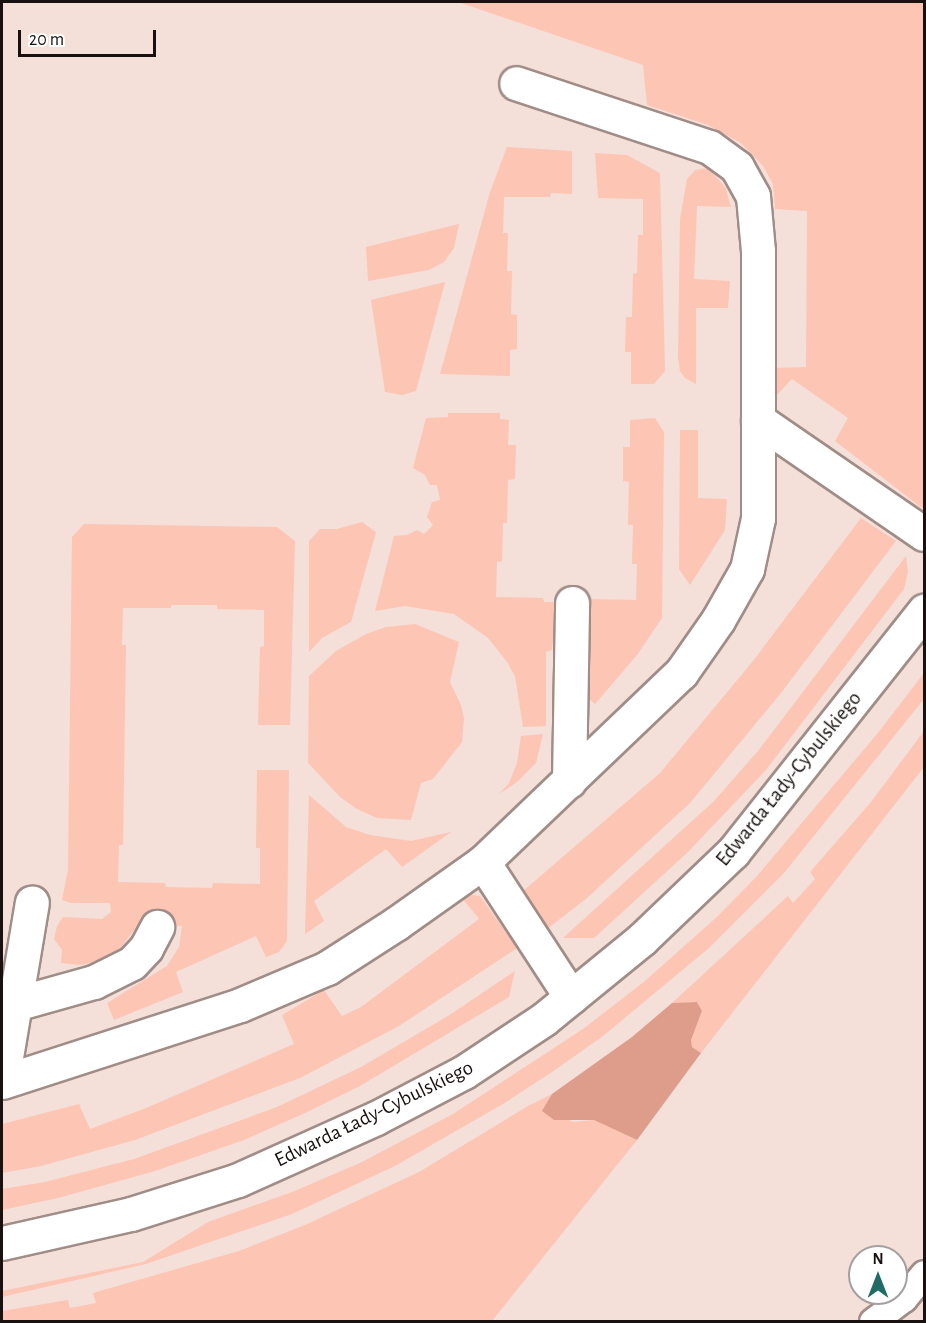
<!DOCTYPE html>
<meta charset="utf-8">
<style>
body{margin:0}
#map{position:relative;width:926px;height:1323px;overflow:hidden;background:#f4dfd9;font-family:"Alegreya Sans",sans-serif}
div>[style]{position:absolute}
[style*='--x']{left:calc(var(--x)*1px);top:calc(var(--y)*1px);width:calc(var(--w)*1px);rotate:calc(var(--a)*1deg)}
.green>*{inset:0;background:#fdc5b4}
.forest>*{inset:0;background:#de9d8a}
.roads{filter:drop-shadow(2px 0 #a08d87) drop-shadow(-2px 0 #a08d87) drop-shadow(0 2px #a08d87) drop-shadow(0 -2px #a08d87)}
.service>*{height:26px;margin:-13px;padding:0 13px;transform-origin:13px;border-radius:13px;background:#fff}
.minor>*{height:33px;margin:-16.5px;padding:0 16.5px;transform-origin:16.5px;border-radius:16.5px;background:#fff}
span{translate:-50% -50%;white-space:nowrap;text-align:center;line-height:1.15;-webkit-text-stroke:4.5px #fff;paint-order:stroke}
.street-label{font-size:21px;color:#18110f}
.frame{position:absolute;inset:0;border:3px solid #18110f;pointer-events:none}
.north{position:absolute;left:848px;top:1245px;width:60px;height:60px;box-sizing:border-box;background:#fff;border:2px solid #a3a09f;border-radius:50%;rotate:0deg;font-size:16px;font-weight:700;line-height:24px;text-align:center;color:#18110f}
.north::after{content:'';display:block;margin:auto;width:21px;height:27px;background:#216b65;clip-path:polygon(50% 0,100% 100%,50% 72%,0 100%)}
.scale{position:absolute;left:18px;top:30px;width:138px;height:27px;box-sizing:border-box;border:3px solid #18110f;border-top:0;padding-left:8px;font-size:18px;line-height:21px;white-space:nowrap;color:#18110f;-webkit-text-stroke:4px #fff;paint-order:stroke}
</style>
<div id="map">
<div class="green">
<i style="clip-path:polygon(458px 2px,924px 2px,924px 505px,922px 508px,835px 441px,848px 418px,792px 379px,775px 397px,771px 387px,772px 368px,806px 367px,807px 211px,775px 209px,773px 184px,763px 166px,741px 143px,708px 125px,647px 105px,643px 65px)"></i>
<i style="clip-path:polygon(507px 147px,572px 151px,572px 194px,551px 193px,550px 197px,504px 197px,503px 233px,508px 233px,507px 271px,512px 271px,511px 314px,517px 315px,517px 349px,510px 350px,510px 376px,440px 374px,490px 192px)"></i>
<i style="clip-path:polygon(595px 153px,627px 155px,660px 173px,665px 371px,654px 384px,631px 384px,631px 352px,625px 352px,626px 317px,632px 317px,633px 274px,637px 273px,638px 235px,643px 235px,643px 199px,598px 198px)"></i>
<i style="clip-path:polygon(708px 168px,725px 187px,731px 207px,697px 206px,694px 279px,730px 281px,728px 308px,696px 308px,696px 384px,685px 378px,680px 371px,678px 358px,680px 219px,687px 179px,695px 170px)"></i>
<i style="clip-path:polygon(459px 224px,454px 248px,444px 262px,429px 270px,368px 281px,366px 247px)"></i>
<i style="clip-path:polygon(445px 282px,416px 391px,402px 395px,385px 392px,371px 300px)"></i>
<i style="clip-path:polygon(448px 413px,500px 413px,500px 419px,509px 420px,508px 445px,516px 445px,515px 479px,508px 480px,507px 523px,503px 523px,502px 562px,497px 561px,496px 597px,543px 598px,544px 602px,558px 602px,552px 650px,546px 652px,546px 726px,523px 727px,515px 676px,507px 662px,488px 638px,454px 614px,405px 606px,375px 611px,394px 536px,407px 535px,417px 530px,424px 534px,433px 525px,427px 517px,432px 502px,440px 500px,437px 485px,430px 485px,425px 475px,413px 468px,426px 418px,448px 417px)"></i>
<i style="clip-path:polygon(655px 418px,664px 432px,662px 618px,637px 655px,595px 704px,589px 699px,590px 599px,636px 600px,637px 564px,632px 564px,633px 525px,628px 525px,629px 482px,623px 481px,623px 447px,630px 447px,630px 420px)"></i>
<i style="clip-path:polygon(680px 430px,698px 430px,698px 498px,727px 499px,725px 530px,690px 585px,679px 569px)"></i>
<i style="clip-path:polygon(861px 518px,896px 541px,781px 693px,690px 803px,587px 898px,547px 929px,522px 892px,660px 773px,753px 661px)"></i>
<i style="clip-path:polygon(362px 522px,376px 532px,351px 622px,322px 638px,309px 652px,309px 541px,320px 529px,337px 529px)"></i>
<i style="clip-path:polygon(84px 524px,277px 527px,295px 541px,290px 725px,258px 725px,260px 647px,264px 646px,264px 610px,217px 609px,217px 605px,171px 605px,171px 608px,123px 608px,122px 645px,126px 645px,123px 845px,119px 845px,118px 882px,165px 883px,166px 887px,212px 888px,213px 883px,260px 884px,260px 848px,256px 848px,257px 770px,289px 770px,287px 941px,279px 952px,266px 957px,256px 936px,176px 972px,183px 992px,114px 1020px,107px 1003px,167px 966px,179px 947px,182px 926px,135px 929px,118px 951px,101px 961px,80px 965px,61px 963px,62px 950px,54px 939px,57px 926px,63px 917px,102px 919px,111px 912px,110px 903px,71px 903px,62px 900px,68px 870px,72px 537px)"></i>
<i style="clip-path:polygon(906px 556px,908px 572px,904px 589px,766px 770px,687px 853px,594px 938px,563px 938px,714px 801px,758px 751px)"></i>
<i style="clip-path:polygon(415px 624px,459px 642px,450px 682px,461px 705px,464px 718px,462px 742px,433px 779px,421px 783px,411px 820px,377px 818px,357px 809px,340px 797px,308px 763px,309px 676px,336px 651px,366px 634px,386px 627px)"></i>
<i style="clip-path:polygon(924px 673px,924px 699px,784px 873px,709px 948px,603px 1036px,555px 1070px,503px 1104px,395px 1166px,292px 1214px,146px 1264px,2px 1297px,2px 1291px,143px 1262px,208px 1222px,292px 1192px,360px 1163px,453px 1114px,583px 1029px,645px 981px,719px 915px,757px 876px,877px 734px)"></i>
<i style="clip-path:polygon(924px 731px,924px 767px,701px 1053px,692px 1047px,691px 1040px,702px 1011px,697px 1002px,672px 1003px,788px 896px,793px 903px,815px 879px,810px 872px,871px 802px)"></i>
<i style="clip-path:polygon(543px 734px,536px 763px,517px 782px,499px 794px,509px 783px,517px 763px,521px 736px)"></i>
<i style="clip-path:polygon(309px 795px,346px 827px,370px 835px,411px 841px,451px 832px,402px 867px,386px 849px,314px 901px,324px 921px,305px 934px)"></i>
<i style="clip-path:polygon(458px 893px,480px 896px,517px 948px,399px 1026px,300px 1078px,135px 1140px,41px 1166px,2px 1173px,2px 1124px,79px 1104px,90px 1129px,146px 1108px,294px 1044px,282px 1015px,324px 990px,342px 1016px,361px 1007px,479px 919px)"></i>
<i style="clip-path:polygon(515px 971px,509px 997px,360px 1086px,303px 1114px,244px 1140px,155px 1171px,58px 1198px,2px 1210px,2px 1189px,45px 1182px,134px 1159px,277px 1107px,361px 1067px,448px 1016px)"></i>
<i style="clip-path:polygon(552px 1094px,543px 1111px,574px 1122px,594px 1120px,637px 1140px,492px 1321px,2px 1322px,2px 1311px,68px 1300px,70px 1308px,96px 1303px,93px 1293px,239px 1251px,305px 1225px,419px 1172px,528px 1106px)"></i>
</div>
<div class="forest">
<i style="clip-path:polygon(697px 1002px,702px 1011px,691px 1040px,692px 1047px,701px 1053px,637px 1140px,594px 1120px,554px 1120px,542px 1111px,552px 1094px,632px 1037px,672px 1003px)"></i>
</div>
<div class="roads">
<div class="service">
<i style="--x:873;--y:1322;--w:39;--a:-37"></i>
<i style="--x:904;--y:1299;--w:32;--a:-51"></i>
</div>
<div class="minor">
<i style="--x:758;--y:420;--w:201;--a:34.5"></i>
<i style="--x:569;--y:781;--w:178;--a:-89"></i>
<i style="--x:483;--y:862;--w:161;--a:56.9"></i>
<i style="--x:15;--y:1004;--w:82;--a:-15.6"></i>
<i style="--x:94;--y:982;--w:42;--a:-26.6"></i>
<i style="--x:132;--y:963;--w:21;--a:-47"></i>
<i style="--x:146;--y:948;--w:24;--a:-62"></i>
<i style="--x:2;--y:1081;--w:181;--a:-80.5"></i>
<i style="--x:2;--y:1082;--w:250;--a:-17.9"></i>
<i style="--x:240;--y:1005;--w:95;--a:-23"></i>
<i style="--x:327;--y:968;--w:83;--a:-32.7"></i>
<i style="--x:397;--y:923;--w:105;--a:-35.3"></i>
<i style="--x:483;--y:862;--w:274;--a:-43.7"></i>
<i style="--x:681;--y:673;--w:65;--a:-55.1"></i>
<i style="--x:718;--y:620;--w:59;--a:-60.4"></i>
<i style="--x:747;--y:569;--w:52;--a:-77.8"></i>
<i style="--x:758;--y:518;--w:267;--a:-90"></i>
<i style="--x:758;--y:251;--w:55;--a:-95.2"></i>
<i style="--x:753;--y:196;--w:33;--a:-119"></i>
<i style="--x:737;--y:167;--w:34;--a:-144"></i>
<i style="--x:709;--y:147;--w:203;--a:-161.7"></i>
<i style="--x:2;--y:1243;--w:132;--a:-12.7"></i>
<i style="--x:131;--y:1214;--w:112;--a:-17.6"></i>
<i style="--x:238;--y:1180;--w:151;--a:-24.2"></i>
<i style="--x:376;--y:1118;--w:99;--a:-27.6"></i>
<i style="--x:464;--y:1072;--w:96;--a:-33.5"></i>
<i style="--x:544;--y:1019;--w:127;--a:-39.2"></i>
<i style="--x:642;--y:939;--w:126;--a:-43.7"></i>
<i style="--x:733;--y:852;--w:308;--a:-51.6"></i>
</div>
</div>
<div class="street-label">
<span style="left:789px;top:779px;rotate:-51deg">Edwarda Łady-Cybulskiego</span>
<span style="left:374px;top:1114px;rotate:-26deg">Edwarda Łady-Cybulskiego</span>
</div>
<div class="frame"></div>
<div class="north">N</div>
<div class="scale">20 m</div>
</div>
